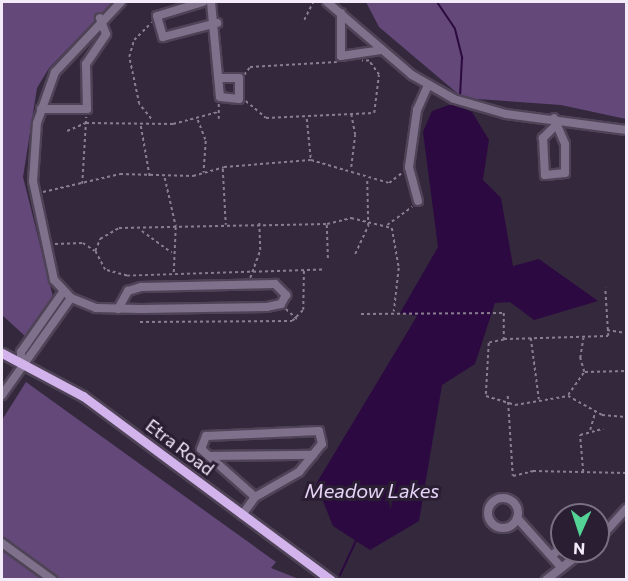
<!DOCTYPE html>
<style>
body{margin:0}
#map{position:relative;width:628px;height:581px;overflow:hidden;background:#34283d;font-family:Commissioner,sans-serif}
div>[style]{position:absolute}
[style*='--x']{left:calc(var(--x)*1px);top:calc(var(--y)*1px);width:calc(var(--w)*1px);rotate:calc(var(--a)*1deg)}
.green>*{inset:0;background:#634879}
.water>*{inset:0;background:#2c0940}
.stream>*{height:2px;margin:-1px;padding:0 1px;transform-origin:1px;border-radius:1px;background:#2c0940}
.path>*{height:1.5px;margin-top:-0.75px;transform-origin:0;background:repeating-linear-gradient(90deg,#897f91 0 3px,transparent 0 6px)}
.roads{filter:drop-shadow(2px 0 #4f4357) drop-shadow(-2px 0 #4f4357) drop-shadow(0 2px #4f4357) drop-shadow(0 -2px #4f4357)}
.minor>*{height:8px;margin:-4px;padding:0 4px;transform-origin:4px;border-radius:4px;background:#7f718c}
.minor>.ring{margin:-4px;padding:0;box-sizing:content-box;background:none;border:8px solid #7f718c;border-radius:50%}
.major>*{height:9px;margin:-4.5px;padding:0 4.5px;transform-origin:4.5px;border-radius:4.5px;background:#d2b3eb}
span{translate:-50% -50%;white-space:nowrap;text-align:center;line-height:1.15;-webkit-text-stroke:6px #2a1e33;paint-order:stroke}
.street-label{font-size:18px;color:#f3ebfa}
.water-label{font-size:20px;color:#e6d3f6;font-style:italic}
.frame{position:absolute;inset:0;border:3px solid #f3ebfa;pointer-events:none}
.north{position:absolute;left:550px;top:503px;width:60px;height:60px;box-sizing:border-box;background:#2a1e33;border:2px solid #7a7083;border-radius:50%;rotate:183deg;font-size:16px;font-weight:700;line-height:24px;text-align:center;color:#f3ebfa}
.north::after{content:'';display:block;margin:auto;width:21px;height:27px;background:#53d396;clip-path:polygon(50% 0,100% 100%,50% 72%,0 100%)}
</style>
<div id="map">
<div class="green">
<i style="clip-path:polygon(2px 2px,113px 2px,49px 68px,37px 88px,23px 177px,53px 297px,25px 336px,2px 315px)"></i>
<i style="clip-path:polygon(366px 2px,626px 2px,626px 119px,561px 105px,463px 98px,379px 27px)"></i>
<i style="clip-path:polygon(26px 382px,276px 562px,271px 568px,299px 579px,2px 579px,2px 420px)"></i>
</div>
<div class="water">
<i style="clip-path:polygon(452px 104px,472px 112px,489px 140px,483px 180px,501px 198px,513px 266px,539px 259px,598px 301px,534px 320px,510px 302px,495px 303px,475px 364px,442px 385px,419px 521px,370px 550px,333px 526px,316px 484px,417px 316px,400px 313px,438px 247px,423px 132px,432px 111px)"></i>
</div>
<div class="stream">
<i style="--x:437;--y:2;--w:32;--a:56"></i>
<i style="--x:455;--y:29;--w:30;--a:76"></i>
<i style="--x:462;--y:58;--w:39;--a:93"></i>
<i style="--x:340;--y:575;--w:40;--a:-65"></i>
</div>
<div class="path">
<i style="--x:304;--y:20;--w:20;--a:-63"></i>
<i style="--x:244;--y:75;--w:10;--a:-53"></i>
<i style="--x:250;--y:67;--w:87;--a:-3.3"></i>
<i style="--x:246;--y:101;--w:26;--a:40"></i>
<i style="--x:266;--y:118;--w:108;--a:-2.7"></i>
<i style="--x:374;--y:113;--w:38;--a:-83"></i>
<i style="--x:379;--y:75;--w:17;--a:-126"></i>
<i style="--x:369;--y:61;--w:7;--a:180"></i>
<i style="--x:219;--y:104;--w:15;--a:90"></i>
<i style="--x:151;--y:119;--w:19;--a:-129"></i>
<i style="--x:139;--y:104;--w:48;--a:-102"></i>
<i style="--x:129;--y:57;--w:18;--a:-74"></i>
<i style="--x:134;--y:40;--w:25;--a:-45"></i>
<i style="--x:307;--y:119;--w:40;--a:84.3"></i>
<i style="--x:198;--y:120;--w:22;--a:69"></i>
<i style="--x:206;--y:141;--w:32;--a:94"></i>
<i style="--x:141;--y:126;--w:52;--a:80"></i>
<i style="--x:67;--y:131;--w:21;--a:-23"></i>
<i style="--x:86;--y:123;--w:87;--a:0.7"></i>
<i style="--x:173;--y:124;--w:47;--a:-14.9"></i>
<i style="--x:351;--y:167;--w:32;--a:-83"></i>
<i style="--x:355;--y:135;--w:20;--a:-101"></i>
<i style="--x:223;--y:169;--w:56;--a:86.9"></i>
<i style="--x:165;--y:178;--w:50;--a:77.3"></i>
<i style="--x:176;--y:227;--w:46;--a:92.5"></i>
<i style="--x:82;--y:184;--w:67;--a:-86.6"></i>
<i style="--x:43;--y:192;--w:79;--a:-13.2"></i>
<i style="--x:120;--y:174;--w:73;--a:1.6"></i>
<i style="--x:193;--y:176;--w:32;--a:-16"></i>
<i style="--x:224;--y:167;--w:87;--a:-4.6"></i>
<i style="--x:311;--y:160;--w:81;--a:16.4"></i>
<i style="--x:389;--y:183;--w:18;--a:-38"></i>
<i style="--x:327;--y:225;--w:35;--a:88"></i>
<i style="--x:387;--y:225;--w:31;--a:-36"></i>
<i style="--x:142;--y:231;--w:37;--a:36"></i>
<i style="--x:55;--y:244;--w:28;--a:-2"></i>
<i style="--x:83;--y:243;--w:14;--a:34"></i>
<i style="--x:355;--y:254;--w:31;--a:-65"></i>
<i style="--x:368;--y:226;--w:45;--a:-91.3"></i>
<i style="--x:322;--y:270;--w:195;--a:178.2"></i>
<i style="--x:127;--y:276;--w:23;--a:-165"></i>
<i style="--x:105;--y:270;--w:21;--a:-118"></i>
<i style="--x:95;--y:251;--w:13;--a:-67"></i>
<i style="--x:100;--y:239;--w:22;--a:-30"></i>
<i style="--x:119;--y:228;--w:208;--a:-1.1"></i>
<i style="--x:327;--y:224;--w:25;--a:-14"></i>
<i style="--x:351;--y:218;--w:42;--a:13.7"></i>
<i style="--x:392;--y:228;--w:41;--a:80.1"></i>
<i style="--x:399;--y:268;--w:44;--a:96.5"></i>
<i style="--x:250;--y:278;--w:30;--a:-70"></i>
<i style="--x:260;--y:250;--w:28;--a:-92"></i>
<i style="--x:286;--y:309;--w:15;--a:42"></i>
<i style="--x:361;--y:314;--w:143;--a:-0.4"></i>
<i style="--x:504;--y:313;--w:26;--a:90"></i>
<i style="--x:504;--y:339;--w:104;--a:-1.7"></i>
<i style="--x:608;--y:336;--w:48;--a:-93.6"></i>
<i style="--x:140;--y:322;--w:152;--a:-0.4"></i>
<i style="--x:292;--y:321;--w:16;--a:-45"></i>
<i style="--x:303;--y:310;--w:39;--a:-89"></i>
<i style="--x:607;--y:330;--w:19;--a:9"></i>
<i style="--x:531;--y:338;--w:62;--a:82.5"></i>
<i style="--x:504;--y:340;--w:15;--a:169"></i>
<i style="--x:489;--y:343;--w:53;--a:93.2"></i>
<i style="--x:486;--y:396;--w:30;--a:17"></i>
<i style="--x:515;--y:405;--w:54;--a:-9.6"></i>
<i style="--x:568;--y:396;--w:39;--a:29"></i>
<i style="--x:602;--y:415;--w:24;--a:5"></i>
<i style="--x:585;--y:372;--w:41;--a:-1.4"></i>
<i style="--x:568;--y:395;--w:28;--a:-55"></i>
<i style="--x:584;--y:372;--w:15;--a:-106"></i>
<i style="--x:580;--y:358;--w:20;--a:-81"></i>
<i style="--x:508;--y:396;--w:80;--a:86.4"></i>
<i style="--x:513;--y:476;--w:21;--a:-14"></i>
<i style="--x:533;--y:471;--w:93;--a:1.2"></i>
<i style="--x:590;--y:430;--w:19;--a:-74"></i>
<i style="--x:583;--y:472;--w:37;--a:-95"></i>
<i style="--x:580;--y:435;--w:24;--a:-15"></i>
</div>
<div class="roads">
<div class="minor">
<i style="--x:203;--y:2;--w:48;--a:163.1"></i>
<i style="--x:157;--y:16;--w:22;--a:74"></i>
<i style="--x:163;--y:37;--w:56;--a:-14.5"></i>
<i style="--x:211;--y:2;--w:95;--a:84.6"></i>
<i style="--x:220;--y:97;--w:19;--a:6"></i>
<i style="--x:239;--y:99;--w:21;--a:-90"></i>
<i style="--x:239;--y:78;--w:19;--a:180"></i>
<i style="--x:327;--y:2;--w:112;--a:40.7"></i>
<i style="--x:412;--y:75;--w:48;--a:29.7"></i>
<i style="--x:454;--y:99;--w:54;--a:16.1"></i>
<i style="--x:506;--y:114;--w:121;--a:7.6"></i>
<i style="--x:341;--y:13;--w:43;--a:90"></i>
<i style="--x:341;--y:56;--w:40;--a:-8.5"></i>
<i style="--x:41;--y:109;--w:46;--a:0"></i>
<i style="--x:87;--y:109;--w:45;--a:-91.3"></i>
<i style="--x:86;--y:64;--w:36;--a:-56"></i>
<i style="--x:106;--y:34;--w:17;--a:-111"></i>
<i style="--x:554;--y:127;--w:16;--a:135"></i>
<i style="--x:543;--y:138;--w:37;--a:87"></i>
<i style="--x:545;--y:175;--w:20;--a:-6"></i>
<i style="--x:565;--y:173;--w:29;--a:-90"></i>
<i style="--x:565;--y:144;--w:28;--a:-113"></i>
<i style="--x:418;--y:201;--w:35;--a:-105"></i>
<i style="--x:409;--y:167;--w:58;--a:-82"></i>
<i style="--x:417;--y:110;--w:27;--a:-66"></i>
<i style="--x:118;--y:309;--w:21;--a:-61"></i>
<i style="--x:128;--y:291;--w:14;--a:-17"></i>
<i style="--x:141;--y:287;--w:134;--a:-1.3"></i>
<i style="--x:275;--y:284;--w:16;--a:45"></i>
<i style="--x:286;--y:295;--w:10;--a:119"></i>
<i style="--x:281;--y:304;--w:14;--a:168"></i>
<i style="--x:267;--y:307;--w:126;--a:179.1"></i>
<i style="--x:141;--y:309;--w:45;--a:-178.7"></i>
<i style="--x:96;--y:308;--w:27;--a:-158"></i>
<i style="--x:71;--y:298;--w:25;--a:-133"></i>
<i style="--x:54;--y:280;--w:101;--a:-102"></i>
<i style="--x:33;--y:181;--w:58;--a:-86.1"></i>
<i style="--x:37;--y:123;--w:54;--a:-70.6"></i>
<i style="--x:55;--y:72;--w:96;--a:-46.7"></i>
<i style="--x:21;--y:363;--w:11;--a:-90"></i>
<i style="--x:21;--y:352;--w:73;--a:-55"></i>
<i style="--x:2;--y:395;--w:119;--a:-54.6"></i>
<i style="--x:209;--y:456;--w:104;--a:-0.6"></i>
<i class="ring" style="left:488px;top:498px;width:22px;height:22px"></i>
<i style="--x:242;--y:515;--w:22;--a:-54"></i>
<i style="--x:255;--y:497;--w:51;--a:-29.6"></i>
<i style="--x:299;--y:472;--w:36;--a:-51"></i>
<i style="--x:322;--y:444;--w:13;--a:-103"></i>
<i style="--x:319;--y:431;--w:113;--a:177.5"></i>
<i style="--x:206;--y:436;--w:14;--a:111"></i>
<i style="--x:201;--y:449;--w:72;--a:41.6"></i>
<i style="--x:517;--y:518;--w:66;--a:48.1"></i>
<i style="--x:598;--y:540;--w:42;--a:-47.9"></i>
<i style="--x:2;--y:543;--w:63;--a:36"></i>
<i style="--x:552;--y:555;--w:12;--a:-35"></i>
<i style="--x:546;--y:580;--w:47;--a:-38.1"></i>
</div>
<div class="major">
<i style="--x:2;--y:353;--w:92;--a:28"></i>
<i style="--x:83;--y:396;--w:309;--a:36.6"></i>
</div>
</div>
<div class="street-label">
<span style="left:180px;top:447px;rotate:37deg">Etra Road</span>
</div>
<div class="water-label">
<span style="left:372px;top:490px">Meadow Lakes</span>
</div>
<div class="frame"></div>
<div class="north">N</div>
</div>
